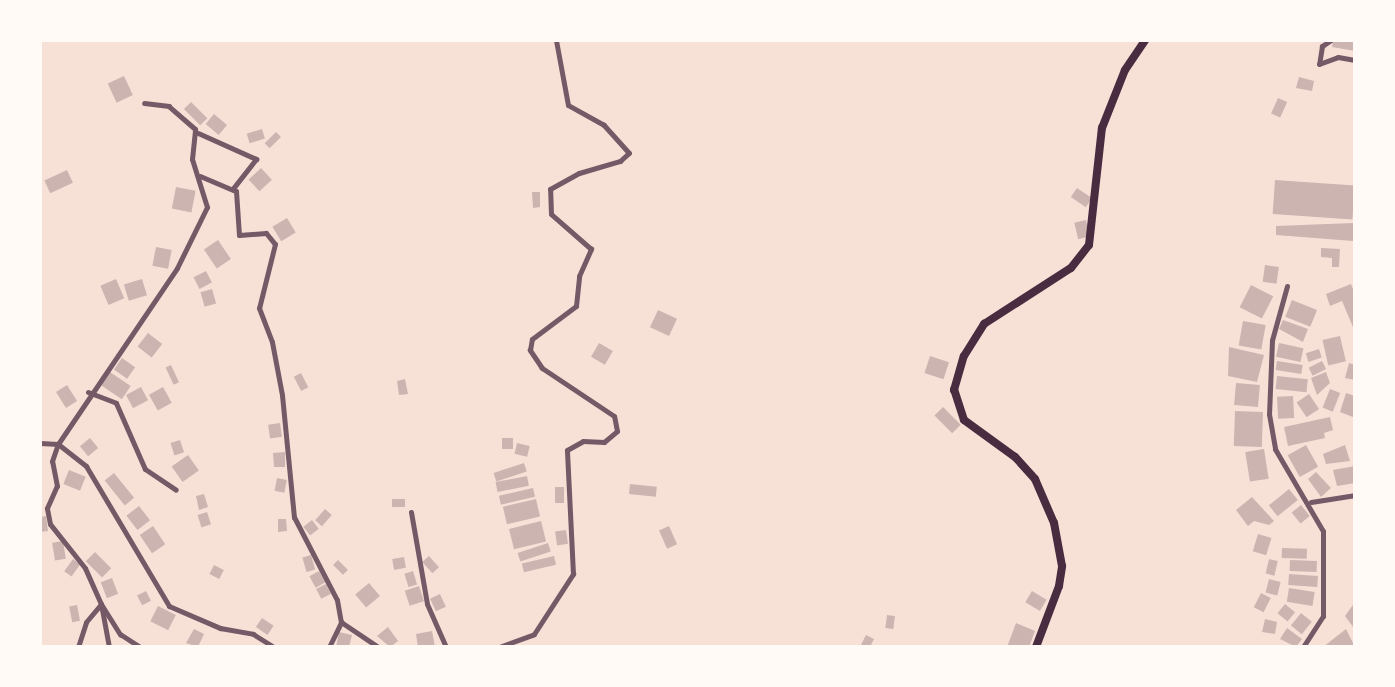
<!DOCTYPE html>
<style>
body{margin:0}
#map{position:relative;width:1395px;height:687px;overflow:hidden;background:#f7e1d7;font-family:Mulish,sans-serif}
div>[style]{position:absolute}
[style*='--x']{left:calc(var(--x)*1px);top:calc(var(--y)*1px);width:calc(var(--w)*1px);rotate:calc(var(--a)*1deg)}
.building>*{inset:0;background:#ccb4b1;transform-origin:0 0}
.minor>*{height:5px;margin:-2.5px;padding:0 2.5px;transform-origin:2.5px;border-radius:2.5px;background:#755966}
.trunk>*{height:8px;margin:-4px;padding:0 4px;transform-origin:4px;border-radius:4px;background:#4a2c40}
span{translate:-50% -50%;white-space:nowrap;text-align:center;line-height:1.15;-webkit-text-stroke:8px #fffaf5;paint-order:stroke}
.frame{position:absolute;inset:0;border:42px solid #fffaf5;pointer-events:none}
</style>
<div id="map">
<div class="building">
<i style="clip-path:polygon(1333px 40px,1355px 40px,1355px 51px,1332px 47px)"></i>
<i style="left:124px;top:76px;width:21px;height:18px;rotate:65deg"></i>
<i style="clip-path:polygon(1299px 77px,1314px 81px,1312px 91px,1296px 88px)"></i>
<i style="left:1278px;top:98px;width:10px;height:17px;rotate:24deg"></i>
<i style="left:191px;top:102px;width:23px;height:10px;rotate:45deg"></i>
<i style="left:214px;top:114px;width:17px;height:13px;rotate:40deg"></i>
<i style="left:262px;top:129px;width:10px;height:16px;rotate:73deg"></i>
<i style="left:276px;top:132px;width:7px;height:16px;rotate:45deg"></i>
<i style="left:261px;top:168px;width:16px;height:17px;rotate:47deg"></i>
<i style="left:67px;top:170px;width:14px;height:25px;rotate:65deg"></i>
<i style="left:1275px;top:180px;width:80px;height:34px;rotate:4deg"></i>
<i style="left:176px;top:187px;width:20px;height:22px;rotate:11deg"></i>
<i style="left:1077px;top:188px;width:18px;height:11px;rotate:34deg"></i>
<i style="clip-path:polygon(532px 192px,540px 192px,540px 207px,533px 208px)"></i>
<i style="left:287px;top:218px;width:17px;height:17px;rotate:59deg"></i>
<i style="left:1086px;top:220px;width:17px;height:12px;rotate:77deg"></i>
<i style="clip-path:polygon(1353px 223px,1353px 241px,1276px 235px,1276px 226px)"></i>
<i style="left:218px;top:240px;width:23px;height:17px;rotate:56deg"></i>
<i style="left:156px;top:247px;width:16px;height:19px;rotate:11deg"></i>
<i style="clip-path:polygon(1321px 248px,1340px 249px,1339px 267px,1332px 267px,1332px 258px,1321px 257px)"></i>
<i style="left:1265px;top:265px;width:14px;height:17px;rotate:8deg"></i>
<i style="left:206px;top:271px;width:13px;height:14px;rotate:63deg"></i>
<i style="left:116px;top:279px;width:21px;height:17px;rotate:67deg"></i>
<i style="left:142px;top:279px;width:17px;height:19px;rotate:73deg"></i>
<i style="clip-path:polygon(1351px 284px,1355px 294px,1355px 332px,1342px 301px,1330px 306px,1326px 294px)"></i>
<i style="left:1251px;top:285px;width:25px;height:25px;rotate:27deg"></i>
<i style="left:212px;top:289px;width:15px;height:12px;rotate:74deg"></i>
<i style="left:1292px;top:300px;width:27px;height:18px;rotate:22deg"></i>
<i style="left:658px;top:310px;width:21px;height:19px;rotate:25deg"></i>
<i style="clip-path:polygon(1283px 320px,1308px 329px,1303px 342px,1279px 329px)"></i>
<i style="left:1243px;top:321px;width:23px;height:25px;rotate:10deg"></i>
<i style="left:148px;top:333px;width:18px;height:17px;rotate:38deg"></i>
<i style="left:1340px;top:336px;width:26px;height:18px;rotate:77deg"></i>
<i style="left:599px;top:343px;width:16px;height:16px;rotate:30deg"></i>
<i style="left:1279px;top:343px;width:25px;height:14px;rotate:12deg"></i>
<i style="clip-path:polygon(1229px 347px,1264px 355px,1257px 382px,1228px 376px)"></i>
<i style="left:1319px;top:349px;width:9px;height:14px;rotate:72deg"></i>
<i style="left:930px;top:356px;width:20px;height:18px;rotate:18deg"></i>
<i style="left:122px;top:358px;width:16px;height:14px;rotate:35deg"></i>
<i style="left:1277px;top:361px;width:26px;height:9px;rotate:9deg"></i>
<i style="left:1322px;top:361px;width:9px;height:15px;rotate:63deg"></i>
<i style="clip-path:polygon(1349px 363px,1355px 365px,1355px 380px,1345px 378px)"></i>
<i style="left:171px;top:365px;width:19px;height:6px;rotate:65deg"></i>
<i style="left:110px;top:372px;width:25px;height:16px;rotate:34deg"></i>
<i style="clip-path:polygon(1326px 372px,1330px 383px,1317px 395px,1311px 378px)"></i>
<i style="left:301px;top:373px;width:16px;height:8px;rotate:63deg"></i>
<i style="left:1277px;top:376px;width:31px;height:13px;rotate:6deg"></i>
<i style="clip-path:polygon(405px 379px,408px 394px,399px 395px,397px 381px)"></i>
<i style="left:1236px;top:383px;width:24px;height:22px;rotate:5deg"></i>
<i style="left:67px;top:385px;width:19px;height:13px;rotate:58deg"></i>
<i style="left:141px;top:387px;width:15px;height:17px;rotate:62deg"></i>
<i style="left:163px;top:387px;width:18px;height:16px;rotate:61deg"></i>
<i style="left:1330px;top:389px;width:11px;height:20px;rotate:22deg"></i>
<i style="clip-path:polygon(1346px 393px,1355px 396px,1353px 417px,1340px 412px)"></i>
<i style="left:1309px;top:394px;width:18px;height:15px;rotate:56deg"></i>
<i style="left:1293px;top:396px;width:22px;height:16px;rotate:87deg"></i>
<i style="left:943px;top:407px;width:25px;height:12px;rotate:45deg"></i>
<i style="left:1235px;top:411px;width:28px;height:35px;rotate:2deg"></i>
<i style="clip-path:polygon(1330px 417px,1333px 430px,1324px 433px,1325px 438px,1288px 446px,1284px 427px)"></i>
<i style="left:280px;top:423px;width:14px;height:12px;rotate:82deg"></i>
<i style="left:90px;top:438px;width:13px;height:13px;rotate:51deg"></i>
<i style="left:502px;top:438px;width:11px;height:11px"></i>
<i style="left:180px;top:440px;width:13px;height:10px;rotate:72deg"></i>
<i style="left:517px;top:443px;width:13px;height:11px;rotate:13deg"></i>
<i style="left:1306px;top:445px;width:25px;height:21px;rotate:61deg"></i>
<i style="clip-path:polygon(1345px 445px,1350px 461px,1326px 464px,1323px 454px)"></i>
<i style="left:1264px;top:449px;width:30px;height:19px;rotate:81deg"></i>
<i style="clip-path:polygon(285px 452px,285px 467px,274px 467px,273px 453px)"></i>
<i style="left:188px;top:455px;width:19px;height:20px;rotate:55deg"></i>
<i style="left:524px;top:463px;width:9px;height:32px;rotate:72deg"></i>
<i style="clip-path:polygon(1355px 466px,1355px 483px,1337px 486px,1333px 470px)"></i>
<i style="left:69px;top:470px;width:18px;height:15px;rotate:22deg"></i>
<i style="clip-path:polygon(1316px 472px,1331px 488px,1321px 497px,1308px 479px)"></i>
<i style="left:114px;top:473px;width:32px;height:12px;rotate:51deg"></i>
<i style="left:527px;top:476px;width:10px;height:32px;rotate:79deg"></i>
<i style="left:277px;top:478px;width:10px;height:13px;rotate:11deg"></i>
<i style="left:630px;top:484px;width:27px;height:10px;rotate:6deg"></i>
<i style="left:555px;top:487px;width:9px;height:16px"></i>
<i style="left:533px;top:488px;width:9px;height:35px;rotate:77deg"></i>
<i style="left:1289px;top:489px;width:14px;height:26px;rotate:51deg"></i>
<i style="clip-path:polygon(204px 494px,208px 507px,199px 510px,196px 496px)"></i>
<i style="clip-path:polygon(1252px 497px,1274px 521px,1269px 525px,1254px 521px,1248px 526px,1236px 510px)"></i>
<i style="left:405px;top:499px;width:8px;height:13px;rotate:90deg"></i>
<i style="left:536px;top:499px;width:18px;height:34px;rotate:77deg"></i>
<i style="left:1301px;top:505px;width:14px;height:12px;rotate:51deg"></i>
<i style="left:139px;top:506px;width:18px;height:16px;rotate:52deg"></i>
<i style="left:325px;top:509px;width:9px;height:15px;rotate:41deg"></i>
<i style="left:207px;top:512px;width:13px;height:10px;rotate:72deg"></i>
<i style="clip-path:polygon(46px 516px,48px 531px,40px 532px,40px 517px)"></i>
<i style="clip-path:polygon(278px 519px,286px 519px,287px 531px,278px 532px)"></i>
<i style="left:312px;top:520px;width:11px;height:11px;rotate:52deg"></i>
<i style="left:541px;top:521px;width:21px;height:33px;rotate:76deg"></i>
<i style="left:153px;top:526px;width:22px;height:16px;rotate:56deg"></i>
<i style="left:669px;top:526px;width:20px;height:11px;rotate:66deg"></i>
<i style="left:566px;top:530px;width:14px;height:11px;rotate:82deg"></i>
<i style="left:1258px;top:534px;width:14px;height:18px;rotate:17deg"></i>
<i style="left:63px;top:541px;width:18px;height:11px;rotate:81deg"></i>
<i style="left:548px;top:543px;width:9px;height:32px;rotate:72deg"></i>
<i style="left:1282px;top:548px;width:25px;height:10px;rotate:2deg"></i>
<i style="left:95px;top:552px;width:23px;height:13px;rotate:45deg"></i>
<i style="left:311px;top:555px;width:15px;height:9px;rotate:74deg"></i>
<i style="left:429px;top:556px;width:15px;height:9px;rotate:48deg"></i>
<i style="left:554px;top:556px;width:9px;height:33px;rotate:77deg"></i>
<i style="left:404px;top:557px;width:11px;height:12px;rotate:80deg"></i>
<i style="left:73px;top:559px;width:9px;height:15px;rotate:36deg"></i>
<i style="left:1269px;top:559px;width:9px;height:15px;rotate:13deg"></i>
<i style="left:338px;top:560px;width:14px;height:7px;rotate:45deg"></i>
<i style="left:1290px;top:560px;width:27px;height:11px;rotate:2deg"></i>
<i style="left:214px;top:565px;width:11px;height:10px;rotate:27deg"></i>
<i style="left:319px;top:571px;width:13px;height:11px;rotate:61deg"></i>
<i style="left:413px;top:571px;width:14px;height:9px;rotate:73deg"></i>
<i style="left:1289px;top:574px;width:29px;height:11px;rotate:4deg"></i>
<i style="left:112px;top:578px;width:17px;height:12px;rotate:69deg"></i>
<i style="left:1269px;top:579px;width:12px;height:14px;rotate:14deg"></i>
<i style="left:369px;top:583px;width:17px;height:18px;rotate:50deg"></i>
<i style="left:326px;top:584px;width:11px;height:11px;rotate:63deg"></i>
<i style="left:419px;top:586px;width:16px;height:15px;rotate:72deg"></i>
<i style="left:1289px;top:588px;width:26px;height:14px;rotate:9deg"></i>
<i style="left:146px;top:591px;width:11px;height:10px;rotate:63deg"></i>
<i style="left:1032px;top:591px;width:17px;height:13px;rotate:31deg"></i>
<i style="left:1261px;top:593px;width:11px;height:16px;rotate:27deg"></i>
<i style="left:440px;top:594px;width:14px;height:11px;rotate:65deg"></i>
<i style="clip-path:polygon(1355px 602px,1355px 626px,1353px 627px,1345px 616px)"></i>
<i style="left:1285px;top:604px;width:13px;height:12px;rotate:39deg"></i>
<i style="left:77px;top:605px;width:16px;height:8px;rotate:79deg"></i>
<i style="left:158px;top:606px;width:20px;height:17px;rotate:27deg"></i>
<i style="left:1301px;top:613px;width:14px;height:16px;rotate:39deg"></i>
<i style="left:887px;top:615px;width:8px;height:13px;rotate:7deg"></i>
<i style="left:262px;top:618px;width:14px;height:11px;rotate:34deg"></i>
<i style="clip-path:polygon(1265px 619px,1277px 622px,1275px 634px,1262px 632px)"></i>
<i style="clip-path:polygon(1016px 623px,1035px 631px,1029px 647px,1007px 647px)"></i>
<i style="clip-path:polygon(388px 627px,398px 641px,390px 647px,377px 636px)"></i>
<i style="clip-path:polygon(1287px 628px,1302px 639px,1296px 647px,1280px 639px)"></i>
<i style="clip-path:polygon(194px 629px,204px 634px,198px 647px,186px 643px)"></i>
<i style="clip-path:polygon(1346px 629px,1355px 647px,1323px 647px)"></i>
<i style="clip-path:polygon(432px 631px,435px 647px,418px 647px,416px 634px)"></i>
<i style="clip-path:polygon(339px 632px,352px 635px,349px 647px,336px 647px)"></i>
<i style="clip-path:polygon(866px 635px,874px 639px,870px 647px,860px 647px)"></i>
</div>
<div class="minor">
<i style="--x:1331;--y:40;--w:11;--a:146"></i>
<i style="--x:1322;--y:46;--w:18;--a:99"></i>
<i style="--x:1319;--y:64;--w:20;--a:-20"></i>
<i style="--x:1338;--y:57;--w:17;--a:10"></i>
<i style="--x:198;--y:133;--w:64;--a:24.1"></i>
<i style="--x:256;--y:159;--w:37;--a:128"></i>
<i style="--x:200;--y:176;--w:39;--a:23"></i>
<i style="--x:236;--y:191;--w:44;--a:86.1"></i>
<i style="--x:239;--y:235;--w:27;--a:-4"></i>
<i style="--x:266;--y:233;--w:14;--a:51"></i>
<i style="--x:275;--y:244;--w:66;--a:104"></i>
<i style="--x:259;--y:308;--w:36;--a:69"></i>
<i style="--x:272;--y:342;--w:54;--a:79.3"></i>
<i style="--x:282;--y:395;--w:123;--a:84.4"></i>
<i style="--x:294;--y:517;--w:93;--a:62.6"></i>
<i style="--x:337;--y:600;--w:22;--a:80"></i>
<i style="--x:1287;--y:286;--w:56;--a:105.5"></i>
<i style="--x:1272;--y:340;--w:74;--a:92.3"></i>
<i style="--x:1269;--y:414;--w:36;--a:80"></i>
<i style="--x:1275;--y:449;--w:95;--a:59.7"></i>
<i style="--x:1323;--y:531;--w:85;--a:90"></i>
<i style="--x:1323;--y:616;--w:37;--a:123"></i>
<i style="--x:88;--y:392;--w:30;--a:21"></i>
<i style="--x:116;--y:403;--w:72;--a:66.3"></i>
<i style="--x:145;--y:469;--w:37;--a:34"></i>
<i style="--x:40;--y:443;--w:18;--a:3"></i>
<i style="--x:58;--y:444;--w:36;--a:38"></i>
<i style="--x:86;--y:466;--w:163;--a:59.3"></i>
<i style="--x:169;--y:606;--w:56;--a:23.3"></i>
<i style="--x:220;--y:628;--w:34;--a:10"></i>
<i style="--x:253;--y:634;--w:25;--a:32"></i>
<i style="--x:1311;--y:502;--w:45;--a:-9"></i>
<i style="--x:411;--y:512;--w:93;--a:80.1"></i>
<i style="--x:427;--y:604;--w:47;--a:66.2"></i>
<i style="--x:78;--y:647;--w:26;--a:-72"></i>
<i style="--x:86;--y:622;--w:23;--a:-50"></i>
<i style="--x:101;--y:604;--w:36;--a:58"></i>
<i style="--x:120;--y:634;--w:24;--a:33"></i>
<i style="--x:109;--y:647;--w:44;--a:-100.5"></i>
<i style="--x:101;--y:604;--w:39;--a:-114"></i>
<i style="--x:85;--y:568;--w:56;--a:-128.5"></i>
<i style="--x:50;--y:524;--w:16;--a:-101"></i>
<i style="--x:47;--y:508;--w:24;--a:-66"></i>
<i style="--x:57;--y:486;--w:25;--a:-101"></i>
<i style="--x:52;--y:461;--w:18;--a:-71"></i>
<i style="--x:58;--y:444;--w:212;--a:-55.9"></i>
<i style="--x:177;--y:268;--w:68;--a:-63.8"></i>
<i style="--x:207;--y:207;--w:50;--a:-107.4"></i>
<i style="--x:192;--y:159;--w:30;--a:-84"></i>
<i style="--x:195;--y:129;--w:35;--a:-139"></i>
<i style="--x:169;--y:106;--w:25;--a:-173"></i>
<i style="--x:329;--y:647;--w:28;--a:-64"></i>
<i style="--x:341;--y:622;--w:45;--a:34"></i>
<i style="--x:499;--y:647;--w:37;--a:-20"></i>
<i style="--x:534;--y:634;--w:72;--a:-57"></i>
<i style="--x:573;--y:574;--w:124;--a:-92.8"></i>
<i style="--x:567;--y:450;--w:18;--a:-29"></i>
<i style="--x:583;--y:441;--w:21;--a:3"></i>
<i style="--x:604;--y:442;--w:17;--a:-40"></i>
<i style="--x:617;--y:431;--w:15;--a:-101"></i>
<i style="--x:614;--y:416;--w:87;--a:-146.3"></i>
<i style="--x:542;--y:368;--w:22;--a:-124"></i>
<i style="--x:530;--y:350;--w:11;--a:-80"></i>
<i style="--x:532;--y:339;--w:55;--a:-36.9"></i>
<i style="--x:576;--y:306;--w:30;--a:-84"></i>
<i style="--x:579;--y:276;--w:30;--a:-66"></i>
<i style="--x:591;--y:249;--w:53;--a:-138.8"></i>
<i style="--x:551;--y:214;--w:25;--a:-92"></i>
<i style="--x:550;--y:189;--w:33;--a:-29"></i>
<i style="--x:579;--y:173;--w:43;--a:-16.3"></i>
<i style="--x:620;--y:161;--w:12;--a:-42"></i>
<i style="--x:629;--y:153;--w:38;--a:-132"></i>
<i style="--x:604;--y:125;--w:41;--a:-150.9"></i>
<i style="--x:568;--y:105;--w:66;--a:-100.5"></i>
</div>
<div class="trunk">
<i style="--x:1036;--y:647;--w:65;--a:-69.3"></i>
<i style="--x:1059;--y:586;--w:20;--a:-81"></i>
<i style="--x:1062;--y:566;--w:44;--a:-100.5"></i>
<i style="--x:1054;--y:523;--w:48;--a:-113.4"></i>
<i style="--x:1035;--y:479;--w:30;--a:-132"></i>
<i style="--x:1015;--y:457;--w:63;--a:-144"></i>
<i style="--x:964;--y:420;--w:32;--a:-108"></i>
<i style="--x:954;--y:390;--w:35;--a:-74"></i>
<i style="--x:964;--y:356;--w:38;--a:-58"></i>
<i style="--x:984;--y:324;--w:103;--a:-32.8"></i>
<i style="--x:1071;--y:268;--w:29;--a:-52"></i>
<i style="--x:1089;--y:245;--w:118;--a:-83.7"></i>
<i style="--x:1102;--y:128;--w:62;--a:-68.4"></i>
<i style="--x:1125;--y:70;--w:36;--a:-56"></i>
</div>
<div class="frame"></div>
</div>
